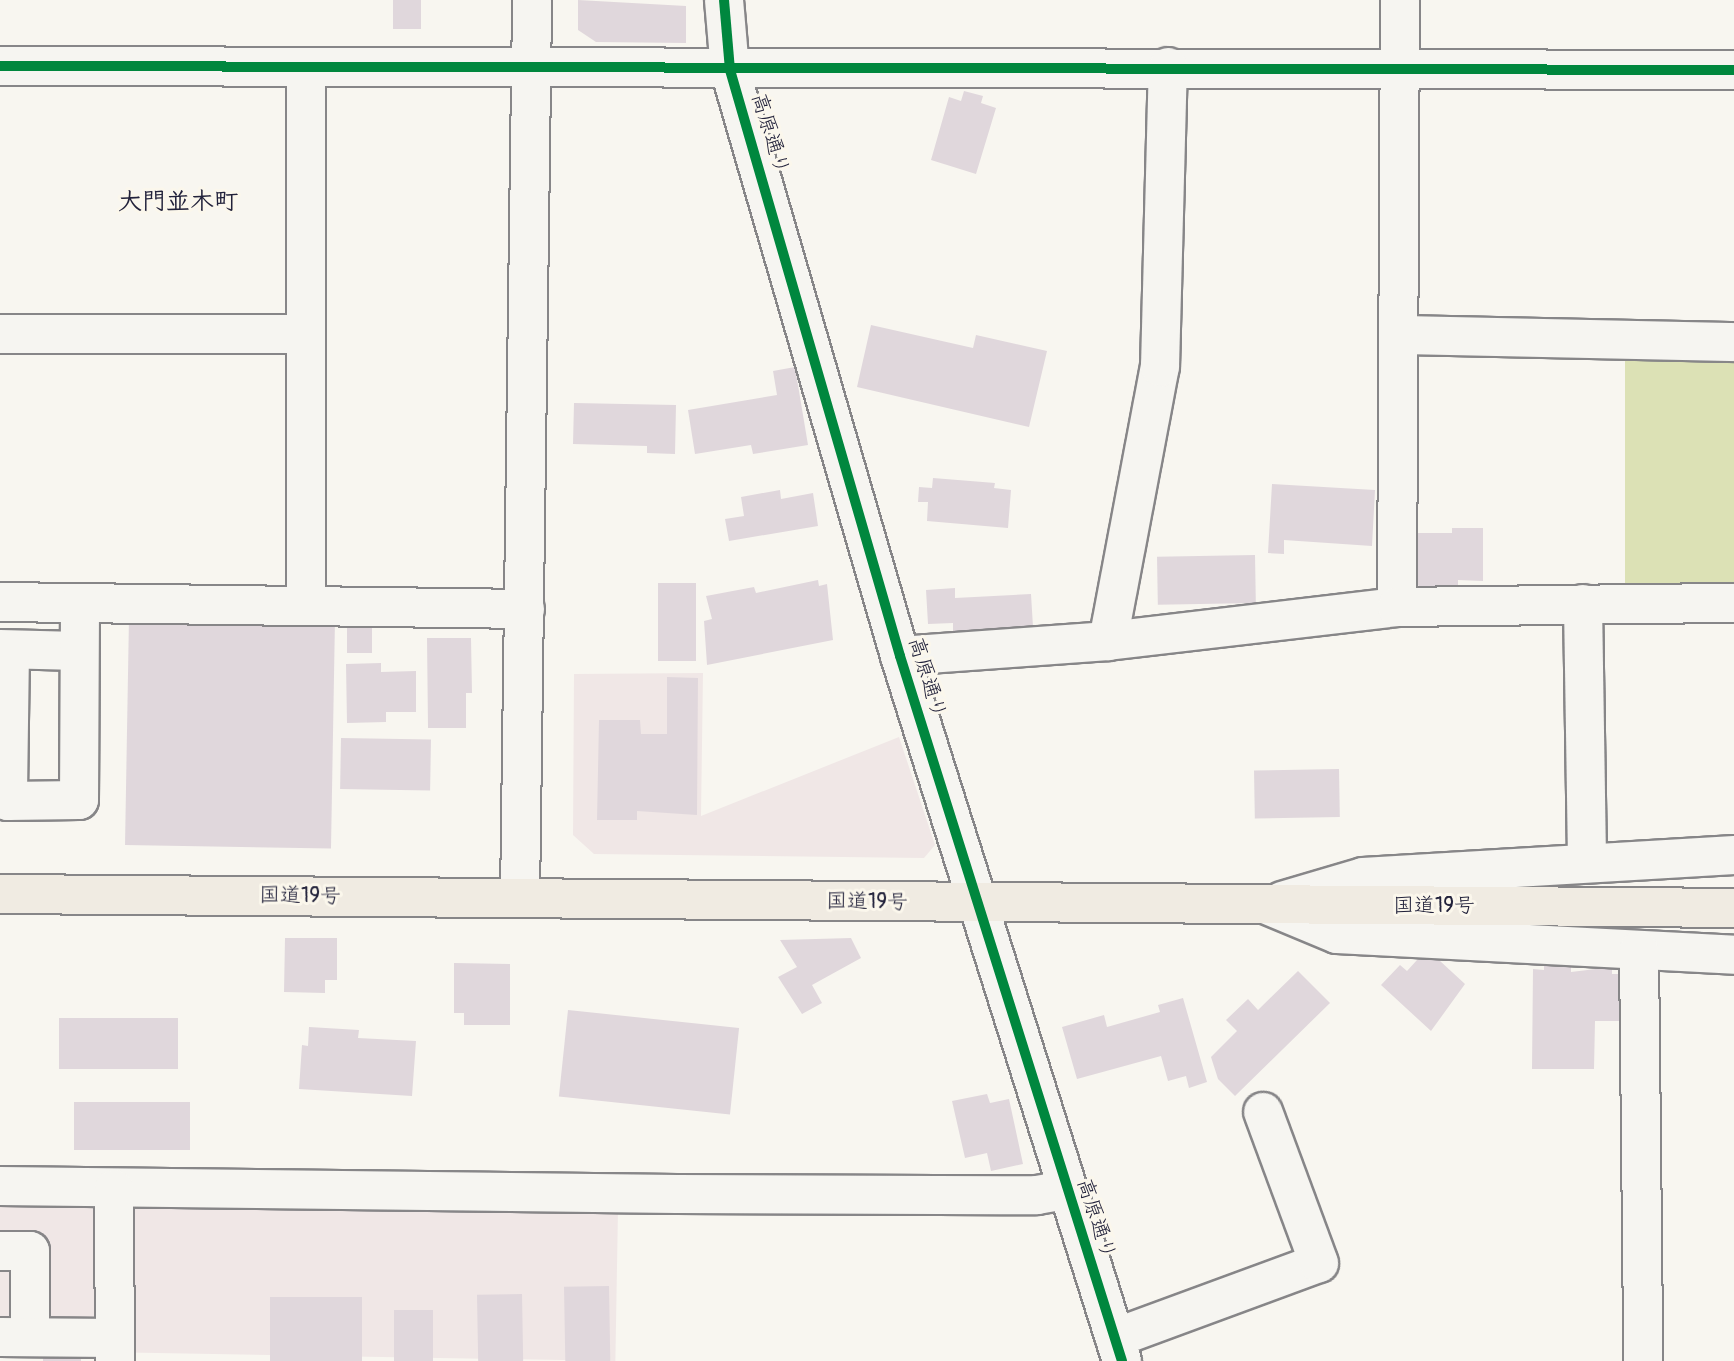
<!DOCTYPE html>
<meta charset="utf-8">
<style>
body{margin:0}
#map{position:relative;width:1734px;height:1361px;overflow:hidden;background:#f8f6f0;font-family:Pangolin,"Klee One",sans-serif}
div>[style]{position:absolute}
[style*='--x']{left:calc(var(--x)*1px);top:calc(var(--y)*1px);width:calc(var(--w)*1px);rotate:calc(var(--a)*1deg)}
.built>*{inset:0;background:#f0e7e6;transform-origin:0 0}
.green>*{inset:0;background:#dce1b5;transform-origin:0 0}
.building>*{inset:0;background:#e0d7dc;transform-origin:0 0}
.roads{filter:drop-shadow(2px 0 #878688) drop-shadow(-2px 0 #878688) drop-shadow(0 2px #878688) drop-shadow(0 -2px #878688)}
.minor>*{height:38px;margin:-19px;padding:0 19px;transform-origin:19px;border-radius:19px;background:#f6f5f1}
.highway>*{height:38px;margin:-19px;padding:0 19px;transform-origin:19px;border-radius:19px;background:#f0ebe2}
.cycleway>*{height:10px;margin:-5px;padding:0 5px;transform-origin:5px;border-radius:5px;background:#00873e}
span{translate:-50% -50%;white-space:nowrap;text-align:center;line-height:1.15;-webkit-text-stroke:6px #fbf7ec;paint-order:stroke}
.street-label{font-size:21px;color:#22223b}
.quarter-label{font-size:24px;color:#22223b;font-weight:700}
</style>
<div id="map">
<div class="built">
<i style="clip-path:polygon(703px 673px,701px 816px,899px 737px,935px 845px,924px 858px,594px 854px,573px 835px,574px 674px)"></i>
<i style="left:618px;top:1210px;width:151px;height:618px;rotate:91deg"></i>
</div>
<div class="green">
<i style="left:1625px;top:355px;width:109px;height:234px"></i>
</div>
<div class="building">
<i style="left:393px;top:0;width:28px;height:29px"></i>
<i style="clip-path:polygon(578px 0,686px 6px,686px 43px,596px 42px,578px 30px)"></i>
<i style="clip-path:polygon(964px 91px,983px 96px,981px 103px,996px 108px,976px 174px,931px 160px,949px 97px,961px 101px)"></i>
<i style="clip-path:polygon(871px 325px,973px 348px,976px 335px,1047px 351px,1029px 427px,857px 387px)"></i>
<i style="clip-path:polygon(795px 367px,808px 445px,753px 454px,751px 445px,695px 454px,688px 410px,777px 395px,773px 371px)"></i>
<i style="clip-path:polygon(574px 403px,676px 405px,675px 454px,647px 453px,647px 446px,573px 444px)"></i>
<i style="clip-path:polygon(933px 478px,995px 483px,994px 488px,1011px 490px,1008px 528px,927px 521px,928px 502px,918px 502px,919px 487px,932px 488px)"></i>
<i style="clip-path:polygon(1272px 484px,1375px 490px,1372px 546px,1284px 540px,1284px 554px,1268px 553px)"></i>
<i style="clip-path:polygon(780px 490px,781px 499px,813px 493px,818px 526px,729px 541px,725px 519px,744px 516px,741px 497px)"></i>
<i style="clip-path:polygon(1452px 528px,1483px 528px,1483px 581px,1458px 580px,1458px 591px,1424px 591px,1412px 579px,1412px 533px,1452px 533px)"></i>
<i style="left:1255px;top:555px;width:48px;height:98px;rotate:89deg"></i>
<i style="clip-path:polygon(818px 580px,819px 586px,827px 584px,833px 640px,707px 665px,704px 621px,712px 619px,706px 596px,754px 587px,756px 593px)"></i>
<i style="left:658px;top:583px;width:38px;height:78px"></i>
<i style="clip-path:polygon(955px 588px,955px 598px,1031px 594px,1033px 627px,953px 632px,953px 623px,928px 624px,926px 590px)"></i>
<i style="left:129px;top:617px;width:206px;height:228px;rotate:1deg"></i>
<i style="left:347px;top:618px;width:25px;height:35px"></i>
<i style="clip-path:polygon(427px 638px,471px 638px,472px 693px,466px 693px,466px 728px,428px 728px)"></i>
<i style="clip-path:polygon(381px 663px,381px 672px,416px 671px,416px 712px,386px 712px,386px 722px,347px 723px,346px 664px)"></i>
<i style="clip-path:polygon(667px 677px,698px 678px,697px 815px,637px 811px,637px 820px,597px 820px,599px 720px,640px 720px,641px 734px,667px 734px)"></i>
<i style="left:341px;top:738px;width:90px;height:51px;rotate:1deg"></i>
<i style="left:1339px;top:769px;width:48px;height:85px;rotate:89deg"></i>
<i style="clip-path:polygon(285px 938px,337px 938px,337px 980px,325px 980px,325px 993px,284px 992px)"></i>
<i style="clip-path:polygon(851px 938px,861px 958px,812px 985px,822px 1003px,802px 1014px,778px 977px,797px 967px,780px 940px)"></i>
<i style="clip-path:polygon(1427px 949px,1465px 984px,1431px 1031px,1381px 985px,1400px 965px,1407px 971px)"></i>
<i style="clip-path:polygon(454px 963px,510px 964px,510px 1025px,464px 1025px,464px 1013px,454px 1013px)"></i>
<i style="clip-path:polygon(1544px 964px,1571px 964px,1571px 972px,1612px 967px,1612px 974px,1623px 974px,1622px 1021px,1595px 1021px,1594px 1069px,1532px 1069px,1533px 969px,1544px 970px)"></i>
<i style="clip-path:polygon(1298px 971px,1330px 1003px,1235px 1096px,1218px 1079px,1211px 1057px,1237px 1031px,1226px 1020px,1248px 999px,1258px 1010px)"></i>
<i style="clip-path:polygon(1183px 998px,1207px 1082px,1189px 1088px,1186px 1076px,1168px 1081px,1161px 1056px,1077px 1079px,1062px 1027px,1104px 1015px,1107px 1027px,1160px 1012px,1158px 1005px)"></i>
<i style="left:568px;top:1010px;width:172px;height:87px;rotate:6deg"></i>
<i style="left:59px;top:1018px;width:119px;height:51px"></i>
<i style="clip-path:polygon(309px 1027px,359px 1030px,358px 1038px,416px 1041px,412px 1096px,299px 1089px,302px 1045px,308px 1046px)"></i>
<i style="clip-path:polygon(987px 1094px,990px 1103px,1009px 1099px,1023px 1164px,991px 1171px,987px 1153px,965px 1158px,952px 1101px)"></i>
<i style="left:74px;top:1102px;width:116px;height:48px"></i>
<i style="left:609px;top:1286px;width:75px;height:45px;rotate:89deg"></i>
<i style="left:522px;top:1294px;width:67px;height:45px;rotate:89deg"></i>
<i style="left:270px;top:1297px;width:92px;height:64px"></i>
<i style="left:394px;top:1310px;width:39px;height:51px"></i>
<i style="clip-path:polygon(43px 1351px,81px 1356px,81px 1361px,43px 1361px)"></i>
</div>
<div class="roads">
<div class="minor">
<i style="--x:724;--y:0;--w:70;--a:85.1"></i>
<i style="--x:730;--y:70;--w:610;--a:73.82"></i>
<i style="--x:900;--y:656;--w:739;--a:72.52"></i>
<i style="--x:0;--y:66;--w:1734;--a:0.13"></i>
<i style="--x:0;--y:334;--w:304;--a:0"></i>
<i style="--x:1399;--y:335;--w:335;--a:1.2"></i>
<i style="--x:0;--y:602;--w:525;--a:0.76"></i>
<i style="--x:1583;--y:604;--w:256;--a:89.1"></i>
<i style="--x:306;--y:605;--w:537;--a:-90"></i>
<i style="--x:1397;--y:607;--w:607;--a:-89.72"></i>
<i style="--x:1108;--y:641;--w:279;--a:-79.3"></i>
<i style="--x:1160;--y:367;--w:300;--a:-88.5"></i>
<i style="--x:0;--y:649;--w:79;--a:1.5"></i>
<i style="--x:10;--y:650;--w:151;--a:90.8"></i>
<i style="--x:8;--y:801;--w:71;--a:-0.8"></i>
<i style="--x:79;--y:800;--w:197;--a:-89.7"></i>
<i style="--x:900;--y:656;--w:209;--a:-4.1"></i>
<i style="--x:1108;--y:641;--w:291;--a:-6.7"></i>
<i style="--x:1397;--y:607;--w:337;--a:-0.7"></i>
<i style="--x:520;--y:898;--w:898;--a:-89.23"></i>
<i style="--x:1282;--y:901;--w:84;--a:-16.5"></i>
<i style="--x:1363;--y:877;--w:372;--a:-3.4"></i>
<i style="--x:1267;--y:905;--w:76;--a:22.5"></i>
<i style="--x:1337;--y:934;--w:398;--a:3"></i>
<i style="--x:1639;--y:950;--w:411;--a:89.4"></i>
<i style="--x:0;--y:1186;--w:677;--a:0.68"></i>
<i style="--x:677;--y:1194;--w:360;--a:0.2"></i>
<i style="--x:1037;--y:1195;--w:29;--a:-10"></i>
<i style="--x:114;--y:1189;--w:172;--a:89.7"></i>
<i style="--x:0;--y:1251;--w:30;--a:0"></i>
<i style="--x:30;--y:1251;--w:86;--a:90"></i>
<i style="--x:0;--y:1337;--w:114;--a:0.5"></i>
<i style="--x:1115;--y:1338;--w:217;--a:-20.2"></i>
<i style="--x:1319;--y:1263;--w:161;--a:-110.3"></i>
</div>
<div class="highway">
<i style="--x:0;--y:894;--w:1734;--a:0.46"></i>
</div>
</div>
<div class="cycleway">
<i style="--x:724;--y:0;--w:70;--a:85.1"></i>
<i style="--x:730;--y:70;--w:610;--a:73.82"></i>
<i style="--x:900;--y:656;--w:739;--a:72.52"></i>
<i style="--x:0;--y:66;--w:1734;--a:0.13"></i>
</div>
<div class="street-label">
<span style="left:770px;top:134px;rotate:73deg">高原通り</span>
<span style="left:927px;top:678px;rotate:73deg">高原通り</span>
<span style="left:300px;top:896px;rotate:1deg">国道19号</span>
<span style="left:867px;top:902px;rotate:1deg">国道19号</span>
<span style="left:1434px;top:906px">国道19号</span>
<span style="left:1096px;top:1219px;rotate:72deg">高原通り</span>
</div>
<div class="quarter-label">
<span style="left:178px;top:202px">大門並木町</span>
</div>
</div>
